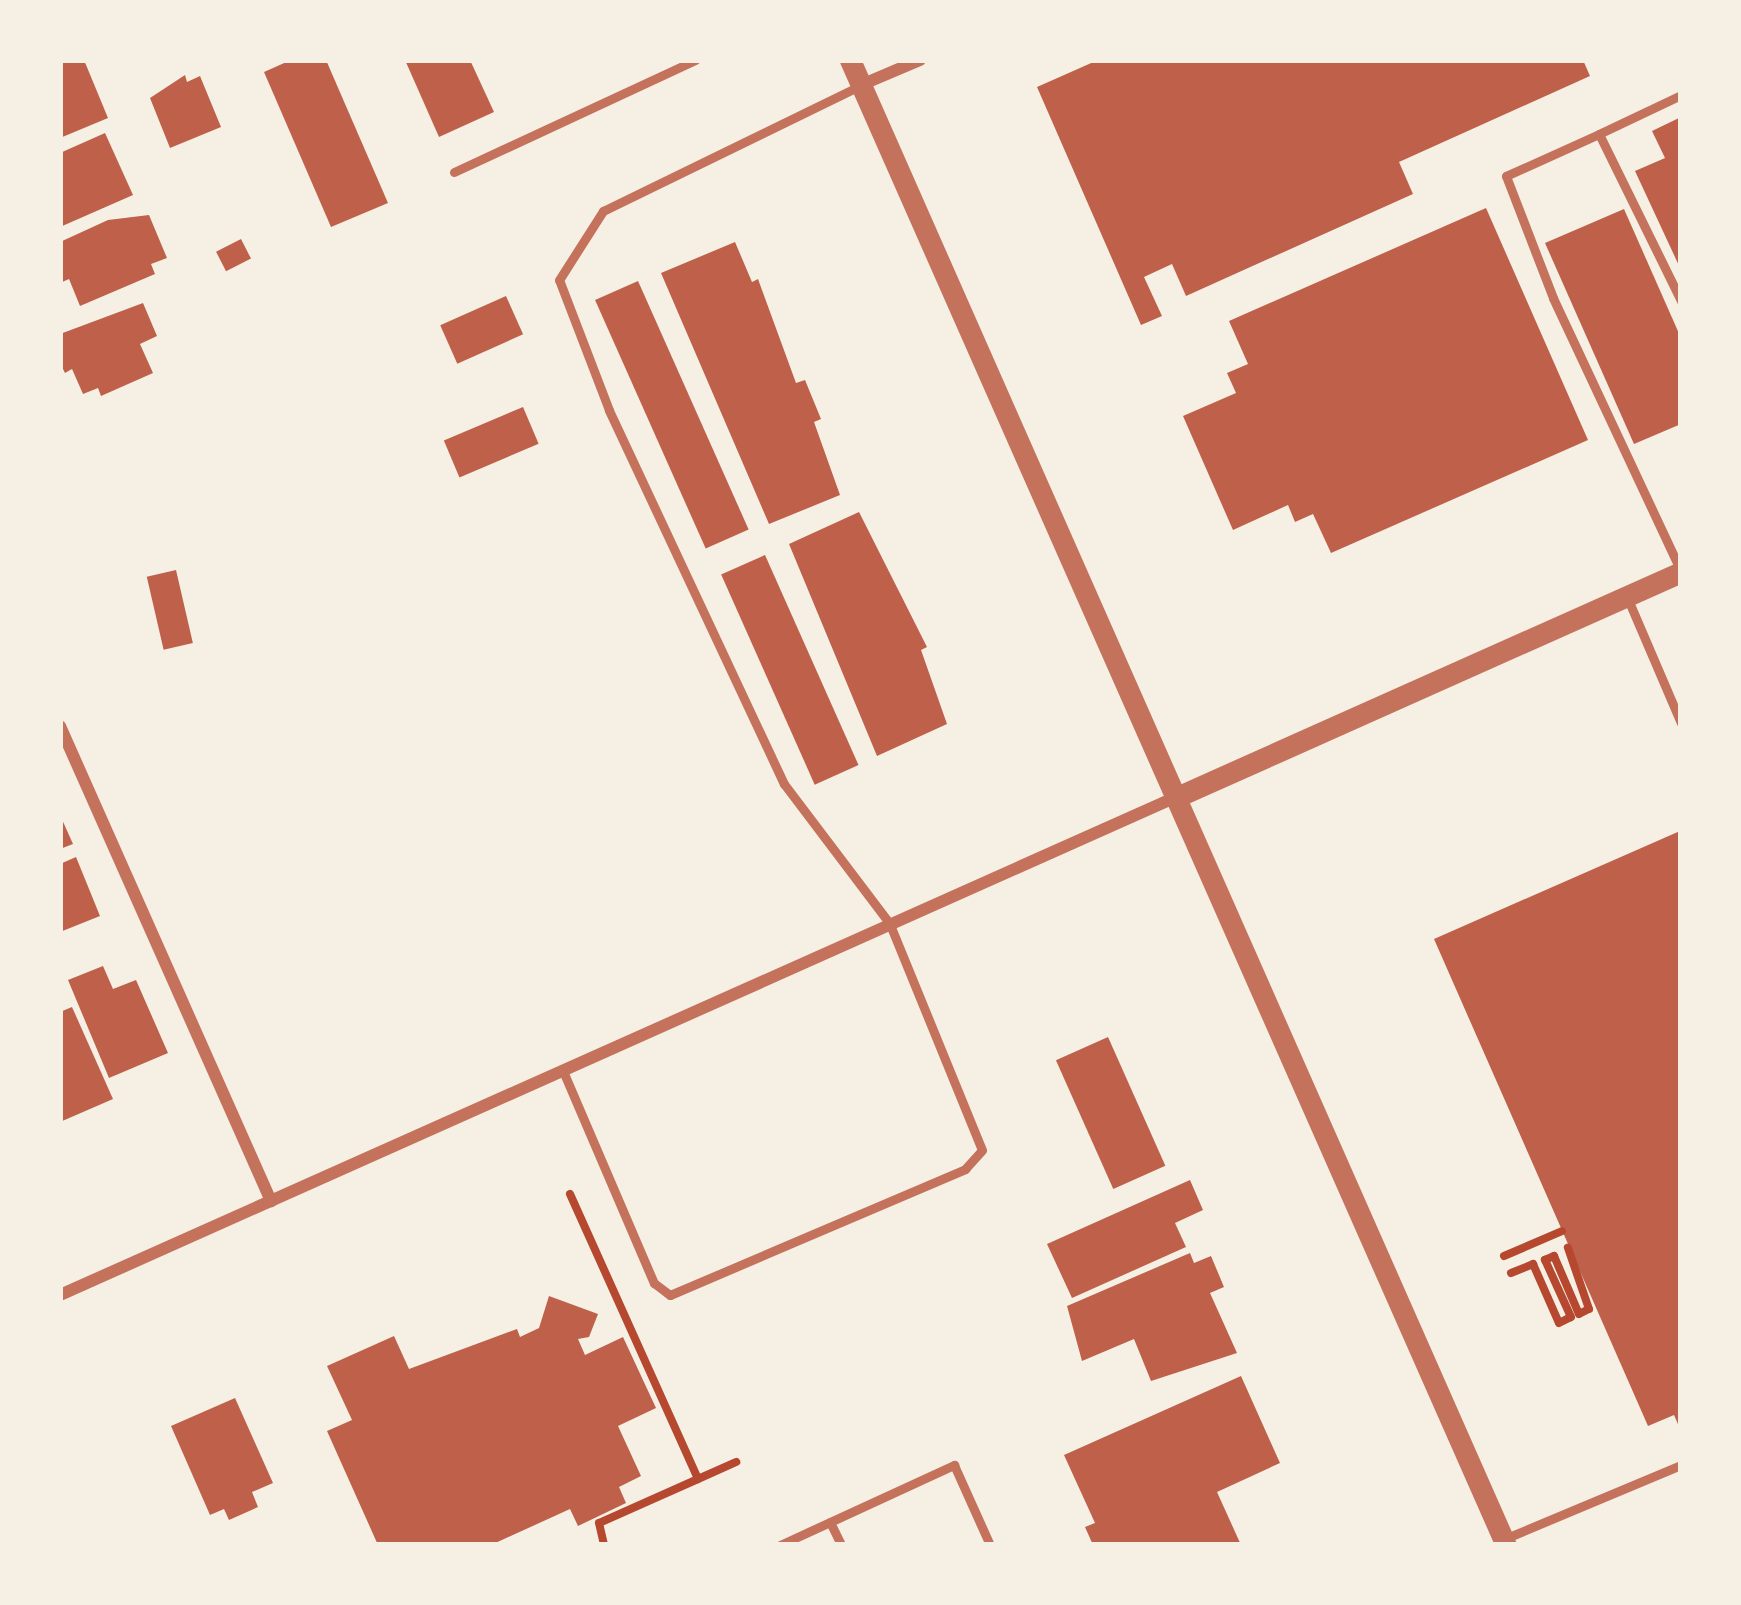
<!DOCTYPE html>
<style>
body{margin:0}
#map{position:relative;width:1741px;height:1605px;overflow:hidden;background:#f6efe4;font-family:Barlow,sans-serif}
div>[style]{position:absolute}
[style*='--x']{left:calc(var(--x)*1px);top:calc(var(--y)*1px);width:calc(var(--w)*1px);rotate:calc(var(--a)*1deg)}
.building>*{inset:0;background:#bf614a;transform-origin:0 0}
.path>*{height:8px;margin:-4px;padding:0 4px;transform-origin:4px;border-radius:4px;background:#b5482f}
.service>*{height:9px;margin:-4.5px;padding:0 4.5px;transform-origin:4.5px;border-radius:4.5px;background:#c5725c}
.minor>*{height:12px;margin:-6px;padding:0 6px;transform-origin:6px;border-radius:6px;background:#c5725c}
.tertiary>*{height:21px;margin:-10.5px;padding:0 10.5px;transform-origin:10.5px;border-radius:10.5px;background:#c5725c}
span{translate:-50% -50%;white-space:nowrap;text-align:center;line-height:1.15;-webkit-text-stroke:12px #f6efe4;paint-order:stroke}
.frame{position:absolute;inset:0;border:63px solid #f6efe4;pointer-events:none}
</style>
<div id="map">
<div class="building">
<i style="clip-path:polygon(60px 60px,84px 60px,108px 118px,60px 138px)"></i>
<i style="clip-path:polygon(291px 60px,326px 60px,388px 203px,331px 227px,264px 72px)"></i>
<i style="clip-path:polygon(405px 60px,470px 60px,494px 112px,439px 137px)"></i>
<i style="clip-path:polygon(1098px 60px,1583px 60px,1590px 76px,1399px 162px,1413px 194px,1186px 296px,1172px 264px,1144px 277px,1162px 316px,1141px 325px,1037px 87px)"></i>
<i style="clip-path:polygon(185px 75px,187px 82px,200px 76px,221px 127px,170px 148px,150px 98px)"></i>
<i style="clip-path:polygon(1681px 117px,1681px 270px,1635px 171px,1665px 158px,1652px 131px)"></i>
<i style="clip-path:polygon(105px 133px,133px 195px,60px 227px,60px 153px)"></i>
<i style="clip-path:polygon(1486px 208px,1588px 440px,1331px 553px,1313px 514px,1295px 522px,1288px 505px,1233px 530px,1183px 416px,1236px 393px,1227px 373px,1248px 364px,1229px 321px)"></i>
<i style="clip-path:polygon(1624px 209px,1681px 338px,1681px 424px,1634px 444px,1545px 243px)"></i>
<i style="clip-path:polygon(149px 215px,167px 258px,151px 264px,155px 274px,80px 306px,69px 279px,60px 283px,60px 242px,108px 220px)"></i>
<i style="left:241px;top:239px;width:22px;height:28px;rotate:63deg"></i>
<i style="clip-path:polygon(735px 242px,752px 282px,758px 279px,796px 383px,805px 380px,821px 419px,814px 422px,840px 495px,769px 524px,661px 273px)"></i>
<i style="left:638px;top:281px;width:272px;height:47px;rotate:66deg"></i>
<i style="left:506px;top:296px;width:42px;height:72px;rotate:66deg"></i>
<i style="clip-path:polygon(143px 303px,157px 336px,140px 344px,153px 373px,101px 396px,98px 388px,83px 394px,72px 369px,65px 373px,60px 363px,60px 334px)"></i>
<i style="left:523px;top:407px;width:40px;height:86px;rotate:67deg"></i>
<i style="clip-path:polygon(859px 512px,927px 647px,921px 650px,947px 724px,877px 756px,789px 544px)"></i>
<i style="left:765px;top:555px;width:230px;height:48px;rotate:66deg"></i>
<i style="left:176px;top:570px;width:75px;height:30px;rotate:77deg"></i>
<i style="clip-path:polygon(60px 815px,73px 844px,60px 849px)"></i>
<i style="clip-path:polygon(1680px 831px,1681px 834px,1681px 1431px,1674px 1415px,1648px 1426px,1434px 939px)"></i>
<i style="clip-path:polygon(76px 857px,100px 916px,60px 932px,60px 864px)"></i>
<i style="clip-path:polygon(103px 966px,113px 989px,136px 980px,168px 1053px,109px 1078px,68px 980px)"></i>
<i style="clip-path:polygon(72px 1007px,113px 1099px,60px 1122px,60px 1012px)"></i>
<i style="left:1108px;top:1037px;width:141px;height:57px;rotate:66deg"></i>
<i style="clip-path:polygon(1190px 1180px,1203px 1210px,1175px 1223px,1186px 1247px,1072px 1298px,1047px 1244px)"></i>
<i style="clip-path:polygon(1190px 1253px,1194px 1263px,1211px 1256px,1224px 1287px,1210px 1293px,1237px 1353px,1151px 1381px,1134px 1339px,1082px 1361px,1067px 1306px)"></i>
<i style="clip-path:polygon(549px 1296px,598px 1314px,589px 1337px,578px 1339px,585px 1355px,623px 1337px,656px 1408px,618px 1426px,641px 1476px,619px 1487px,626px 1503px,578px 1526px,570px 1509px,491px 1545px,378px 1545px,327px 1431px,352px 1420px,327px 1366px,394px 1336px,409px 1369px,517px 1329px,520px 1337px,539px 1328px)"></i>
<i style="clip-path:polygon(1241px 1376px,1280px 1463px,1217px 1492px,1241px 1545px,1093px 1545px,1085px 1527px,1095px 1523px,1064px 1455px)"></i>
<i style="clip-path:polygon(235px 1398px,273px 1483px,252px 1492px,258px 1507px,229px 1520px,224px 1509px,210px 1515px,171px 1426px)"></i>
</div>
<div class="path">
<i style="--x:570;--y:1194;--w:312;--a:65.8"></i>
<i style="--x:698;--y:1479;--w:108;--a:156"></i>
<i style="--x:599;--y:1523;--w:23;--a:77"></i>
<i style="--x:1504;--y:1256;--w:63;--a:-23.3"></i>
<i style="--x:1511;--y:1273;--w:24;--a:-22"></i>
<i style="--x:1533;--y:1264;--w:64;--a:66.2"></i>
<i style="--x:1559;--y:1323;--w:13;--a:-27"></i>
<i style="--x:1571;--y:1317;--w:63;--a:-114.5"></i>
<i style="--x:1545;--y:1260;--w:10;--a:-24"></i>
<i style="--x:1554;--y:1256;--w:63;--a:66.7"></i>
<i style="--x:1579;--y:1314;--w:11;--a:-27"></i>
<i style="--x:1589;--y:1309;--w:65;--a:-109"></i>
<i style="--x:698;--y:1479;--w:42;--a:-24.1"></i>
</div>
<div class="service">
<i style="--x:1681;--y:95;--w:91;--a:154.6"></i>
<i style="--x:1599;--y:134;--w:186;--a:63.8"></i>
<i style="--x:1599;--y:134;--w:102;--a:155.7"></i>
<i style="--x:1506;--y:176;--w:131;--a:68.9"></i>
<i style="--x:1553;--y:298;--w:302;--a:64.9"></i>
<i style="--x:454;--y:172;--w:266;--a:-24.9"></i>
<i style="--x:1627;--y:597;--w:137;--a:66.8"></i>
<i style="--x:563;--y:1071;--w:231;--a:66.8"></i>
<i style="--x:654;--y:1283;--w:20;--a:37"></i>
<i style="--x:670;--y:1295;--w:321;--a:-23.1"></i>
<i style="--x:965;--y:1169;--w:25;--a:-48"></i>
<i style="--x:982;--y:1150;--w:244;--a:-112.2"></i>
<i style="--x:890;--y:924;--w:176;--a:-127.1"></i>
<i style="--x:784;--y:784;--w:413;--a:-115.1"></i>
<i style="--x:609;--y:410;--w:139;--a:-111"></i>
<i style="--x:559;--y:280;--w:82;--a:-57.5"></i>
<i style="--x:603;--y:211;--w:287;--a:-26"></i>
<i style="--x:830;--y:1522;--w:25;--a:64"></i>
<i style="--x:1504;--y:1539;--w:192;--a:-22.7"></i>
<i style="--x:780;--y:1545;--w:192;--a:-24.7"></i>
<i style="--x:954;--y:1465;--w:88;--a:65.8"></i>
</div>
<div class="minor">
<i style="--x:861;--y:85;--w:64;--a:-23"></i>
<i style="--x:60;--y:726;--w:520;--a:66.05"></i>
<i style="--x:60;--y:1295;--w:1224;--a:-24.05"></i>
</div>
<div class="tertiary">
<i style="--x:850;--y:60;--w:1623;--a:66.17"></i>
<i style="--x:1179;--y:796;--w:550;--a:-24.05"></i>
</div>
<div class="frame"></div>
</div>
